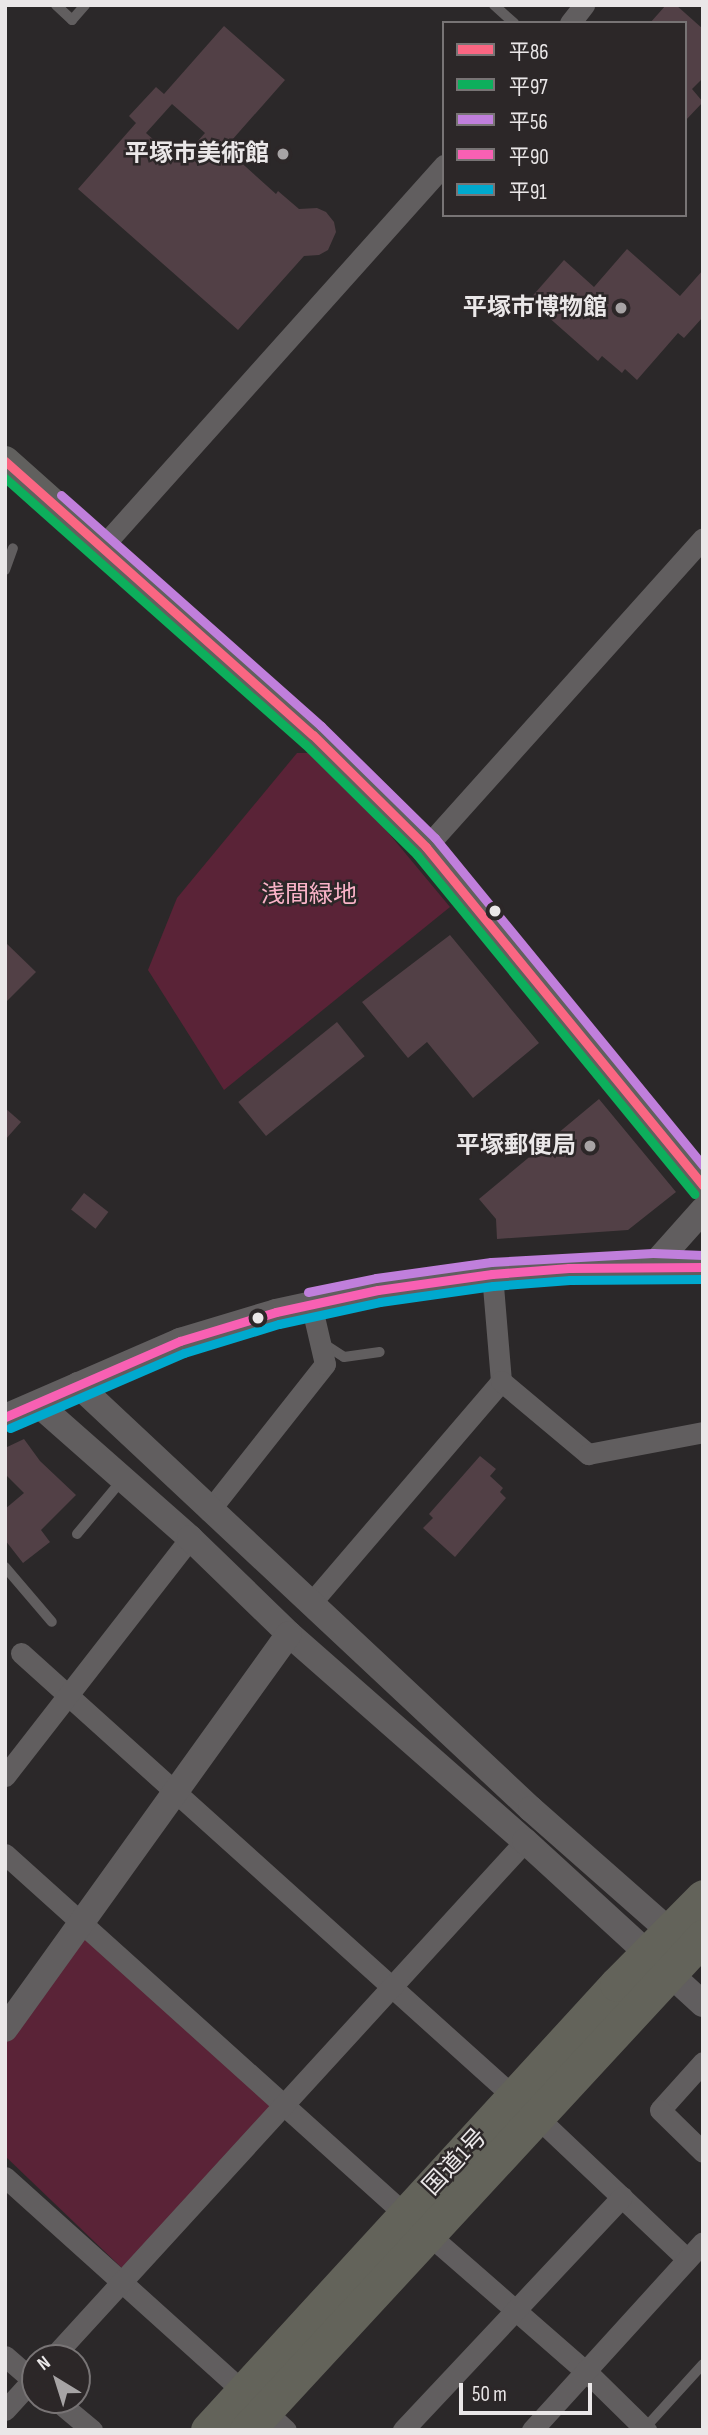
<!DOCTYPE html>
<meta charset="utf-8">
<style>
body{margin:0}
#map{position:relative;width:708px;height:2435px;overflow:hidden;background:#2b2829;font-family:"Sofia Sans Condensed","Noto Sans JP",sans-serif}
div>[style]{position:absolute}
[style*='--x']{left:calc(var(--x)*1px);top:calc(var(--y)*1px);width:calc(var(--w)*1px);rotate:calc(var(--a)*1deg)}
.green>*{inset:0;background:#5a2337}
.building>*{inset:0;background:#524046;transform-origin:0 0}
.service>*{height:10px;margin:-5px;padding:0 5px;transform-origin:5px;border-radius:5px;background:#615e5f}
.minor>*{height:21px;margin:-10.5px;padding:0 10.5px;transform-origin:10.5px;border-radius:10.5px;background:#615e5f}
.tertiary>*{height:26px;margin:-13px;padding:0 13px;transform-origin:13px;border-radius:13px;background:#615e5f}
.secondary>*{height:30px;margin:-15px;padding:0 15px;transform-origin:15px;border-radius:15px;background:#61605e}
.trunk>*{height:35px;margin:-17.5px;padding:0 17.5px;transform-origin:17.5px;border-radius:17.5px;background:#63635a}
.bus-1>*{height:9px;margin:-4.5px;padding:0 4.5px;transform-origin:4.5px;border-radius:4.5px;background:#fa6682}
.bus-2>*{height:9px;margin:-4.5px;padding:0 4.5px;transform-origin:4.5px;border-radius:4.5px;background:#0daf5c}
.bus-3>*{height:9px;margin:-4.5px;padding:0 4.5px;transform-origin:4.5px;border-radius:4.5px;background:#c07fdc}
.bus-4>*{height:9px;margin:-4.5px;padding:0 4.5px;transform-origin:4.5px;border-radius:4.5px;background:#f860b3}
.bus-5>*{height:9px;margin:-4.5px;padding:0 4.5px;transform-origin:4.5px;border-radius:4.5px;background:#00a9ce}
.dots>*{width:19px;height:19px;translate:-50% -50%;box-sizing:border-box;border:4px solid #2c2728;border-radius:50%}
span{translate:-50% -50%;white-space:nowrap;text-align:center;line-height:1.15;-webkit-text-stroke:5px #2c2728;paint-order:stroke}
.poi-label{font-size:24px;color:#eae7e8;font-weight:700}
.right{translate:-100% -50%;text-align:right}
.park-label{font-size:24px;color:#fab3c8}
.street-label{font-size:24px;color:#eae7e8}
.frame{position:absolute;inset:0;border:7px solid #eae7e8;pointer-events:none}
.legend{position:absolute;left:442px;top:21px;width:245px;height:196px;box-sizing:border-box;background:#2c2728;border:2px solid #787475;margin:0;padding:9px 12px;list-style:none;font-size:21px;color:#eae7e8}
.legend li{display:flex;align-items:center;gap:14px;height:35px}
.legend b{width:35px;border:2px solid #787475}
.north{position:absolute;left:21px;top:2344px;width:70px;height:70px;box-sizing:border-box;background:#2c2728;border:2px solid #787475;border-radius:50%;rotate:322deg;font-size:19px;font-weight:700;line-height:28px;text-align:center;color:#eae7e8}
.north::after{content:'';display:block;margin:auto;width:24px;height:32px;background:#a7a4a5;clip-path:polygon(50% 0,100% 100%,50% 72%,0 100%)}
.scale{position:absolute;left:459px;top:2383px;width:133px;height:32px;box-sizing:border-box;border:4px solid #eae7e8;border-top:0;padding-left:9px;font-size:21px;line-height:24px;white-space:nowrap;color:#eae7e8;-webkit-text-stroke:5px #2c2728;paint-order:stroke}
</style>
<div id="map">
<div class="green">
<i style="clip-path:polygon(297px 753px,308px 753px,376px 818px,450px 907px,224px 1090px,148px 970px,177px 898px)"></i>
<i style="clip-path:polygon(83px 1932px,273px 2108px,124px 2270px,5px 2156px,5px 2041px)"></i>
</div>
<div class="building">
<i style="clip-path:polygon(666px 5px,676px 5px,703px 29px,703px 78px,692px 89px,703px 102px,685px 121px,685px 23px,650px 23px)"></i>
<i style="clip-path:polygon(evenodd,224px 26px,285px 80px,225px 148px,276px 194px,278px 191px,299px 209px,317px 208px,326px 212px,334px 222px,336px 232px,328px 250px,319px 255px,304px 256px,238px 330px,78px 189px,136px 123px,129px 116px,156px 87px,164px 94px,224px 26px,172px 104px,205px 133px,179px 162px,146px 133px,172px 104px)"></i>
<i style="clip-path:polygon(627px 249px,680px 296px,703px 270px,703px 317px,684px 338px,678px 333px,637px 380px,625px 369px,622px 373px,602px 356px,598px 361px,529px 300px,564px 260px,594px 287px)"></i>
<i style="clip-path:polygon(450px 935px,539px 1043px,473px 1098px,427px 1042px,408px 1058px,362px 1002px)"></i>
<i style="clip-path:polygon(5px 942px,36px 972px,5px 1003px)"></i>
<i style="left:337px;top:1022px;width:44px;height:127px;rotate:51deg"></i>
<i style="clip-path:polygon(599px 1099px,676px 1192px,628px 1230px,497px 1239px,496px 1219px,479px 1199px)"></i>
<i style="clip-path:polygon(5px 1108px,21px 1122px,5px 1140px)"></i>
<i style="left:84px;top:1193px;width:31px;height:21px;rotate:38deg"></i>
<i style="clip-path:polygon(24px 1439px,40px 1461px,76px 1495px,41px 1530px,50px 1542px,23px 1563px,5px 1540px,5px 1509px,24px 1493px,5px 1474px,5px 1448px)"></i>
<i style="clip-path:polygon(480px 1456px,496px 1469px,490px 1476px,503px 1488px,500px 1492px,506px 1498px,455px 1557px,423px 1528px,433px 1518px,429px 1514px)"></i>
</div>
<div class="service">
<i style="--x:56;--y:5;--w:22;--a:43"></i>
<i style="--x:72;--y:20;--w:20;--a:-49"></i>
<i style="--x:494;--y:5;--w:27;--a:42"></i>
<i style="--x:5;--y:570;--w:23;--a:-70"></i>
<i style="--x:321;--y:1342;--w:27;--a:33"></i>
<i style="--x:344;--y:1357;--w:36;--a:-8"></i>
<i style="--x:77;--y:1534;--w:70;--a:-50.2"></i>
<i style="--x:5;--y:1567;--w:72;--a:49.5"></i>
<i style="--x:645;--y:2428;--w:86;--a:-47.8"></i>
</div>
<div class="minor">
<i style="--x:570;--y:23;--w:23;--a:-52"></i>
<i style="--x:102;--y:547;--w:513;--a:-48.16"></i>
<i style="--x:426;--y:847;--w:415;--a:-48.1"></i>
<i style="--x:492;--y:1274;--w:107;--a:85.2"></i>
<i style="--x:209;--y:1511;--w:187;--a:-51.7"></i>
<i style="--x:325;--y:1364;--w:62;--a:-103.1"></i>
<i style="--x:311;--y:1603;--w:292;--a:-49.4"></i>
<i style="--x:501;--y:1381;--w:114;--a:40"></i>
<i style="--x:588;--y:1454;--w:117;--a:-10.8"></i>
<i style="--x:21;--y:1653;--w:663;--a:42.01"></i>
<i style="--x:5;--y:1776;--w:301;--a:-52.1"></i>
<i style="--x:5;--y:1854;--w:540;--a:42"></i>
<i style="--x:703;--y:2062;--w:64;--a:131.9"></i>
<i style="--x:660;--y:2110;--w:60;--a:44.3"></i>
<i style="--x:538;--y:2118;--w:205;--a:43.4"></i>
<i style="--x:5;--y:2177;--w:378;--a:42"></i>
<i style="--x:428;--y:2234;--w:218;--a:41.1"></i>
<i style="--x:592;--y:2377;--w:76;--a:44.5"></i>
<i style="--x:5;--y:2356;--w:40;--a:41"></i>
<i style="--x:52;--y:2358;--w:701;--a:-47.54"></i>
<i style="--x:56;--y:2400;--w:47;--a:39.8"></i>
<i style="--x:5;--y:2410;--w:45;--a:-47.7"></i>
<i style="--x:403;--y:2430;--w:320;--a:-46.8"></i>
<i style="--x:532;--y:2430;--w:254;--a:-47.7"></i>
</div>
<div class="tertiary">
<i style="--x:654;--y:1265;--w:74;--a:-48.3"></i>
<i style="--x:78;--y:1385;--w:620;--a:43.11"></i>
<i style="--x:531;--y:1809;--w:203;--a:41.4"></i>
<i style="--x:38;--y:1404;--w:203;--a:41.4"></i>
<i style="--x:190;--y:1538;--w:138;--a:44.1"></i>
<i style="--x:289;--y:1634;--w:314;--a:41.3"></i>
<i style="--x:525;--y:1841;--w:241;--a:42.5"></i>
<i style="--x:5;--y:1417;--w:191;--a:-23.5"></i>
<i style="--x:180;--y:1341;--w:100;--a:-16.8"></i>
<i style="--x:276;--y:1312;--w:104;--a:-12.2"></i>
<i style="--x:378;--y:1290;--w:115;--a:-8"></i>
<i style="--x:492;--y:1274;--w:77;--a:-4.5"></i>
<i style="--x:569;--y:1268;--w:85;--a:-2"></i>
<i style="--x:654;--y:1265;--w:49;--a:2.3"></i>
<i style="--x:5;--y:2029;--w:486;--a:-54.3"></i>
</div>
<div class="secondary">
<i style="--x:5;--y:461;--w:412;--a:41.7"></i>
<i style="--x:313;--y:735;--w:159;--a:44.7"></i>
<i style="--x:426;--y:847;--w:438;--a:50.7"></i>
</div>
<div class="trunk">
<i style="--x:208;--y:2430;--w:605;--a:-47.48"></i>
<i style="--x:617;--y:1984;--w:122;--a:-45.3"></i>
<i style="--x:247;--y:2430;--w:672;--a:-47.23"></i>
</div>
<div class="bus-1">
<i style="--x:5;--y:461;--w:412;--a:41.7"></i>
<i style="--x:313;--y:735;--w:159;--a:44.7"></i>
<i style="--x:426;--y:847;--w:438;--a:50.7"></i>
</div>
<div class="bus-2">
<i style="--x:5;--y:478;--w:401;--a:41.6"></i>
<i style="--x:305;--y:744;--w:158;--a:44.7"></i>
<i style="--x:417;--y:855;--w:438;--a:50.7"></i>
</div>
<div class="bus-3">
<i style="--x:61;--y:495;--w:348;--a:41.6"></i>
<i style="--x:321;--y:726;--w:160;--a:44.5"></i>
<i style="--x:435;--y:838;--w:424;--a:50.7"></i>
<i style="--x:308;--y:1292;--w:69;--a:-11.6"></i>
<i style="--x:376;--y:1278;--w:116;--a:-7.9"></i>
<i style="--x:491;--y:1262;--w:162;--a:-3.2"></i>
<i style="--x:653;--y:1253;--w:50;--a:2.3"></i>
</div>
<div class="bus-4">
<i style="--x:5;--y:1417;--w:191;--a:-23.5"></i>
<i style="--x:180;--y:1341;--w:100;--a:-16.8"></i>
<i style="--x:276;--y:1312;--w:104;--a:-12.2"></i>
<i style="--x:378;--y:1290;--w:115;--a:-8"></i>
<i style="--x:492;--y:1274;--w:77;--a:-4.5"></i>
<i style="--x:569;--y:1268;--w:134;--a:-0.4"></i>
</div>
<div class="bus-5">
<i style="--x:10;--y:1428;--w:189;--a:-23.3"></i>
<i style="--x:184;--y:1353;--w:99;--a:-17"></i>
<i style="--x:279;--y:1324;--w:103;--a:-12.3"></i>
<i style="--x:380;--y:1302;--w:114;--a:-8.1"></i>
<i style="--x:493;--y:1286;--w:77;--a:-4.5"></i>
<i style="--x:570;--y:1280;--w:133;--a:-0.4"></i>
</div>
<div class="dots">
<i style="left:283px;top:154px;background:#a7a4a5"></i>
<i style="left:621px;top:308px;background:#a7a4a5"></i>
<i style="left:495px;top:911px;background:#eae7e8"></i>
<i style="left:590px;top:1146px;background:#a7a4a5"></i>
<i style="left:258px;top:1318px;background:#eae7e8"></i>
</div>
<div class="poi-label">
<span class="right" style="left:269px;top:154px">平塚市美術館</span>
<span class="right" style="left:607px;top:308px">平塚市博物館</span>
<span class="right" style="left:576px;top:1146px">平塚郵便局</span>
</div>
<div class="park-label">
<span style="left:309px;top:895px">浅間緑地</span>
</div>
<div class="street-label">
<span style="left:455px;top:2162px;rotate:-47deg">国道1号</span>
</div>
<div class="frame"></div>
<ul class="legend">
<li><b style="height:9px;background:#fa6682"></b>平86</li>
<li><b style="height:9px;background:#0daf5c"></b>平97</li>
<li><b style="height:9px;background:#c07fdc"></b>平56</li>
<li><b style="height:9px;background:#f860b3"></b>平90</li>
<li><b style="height:9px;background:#00a9ce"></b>平91</li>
</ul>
<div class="north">N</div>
<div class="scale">50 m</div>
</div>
